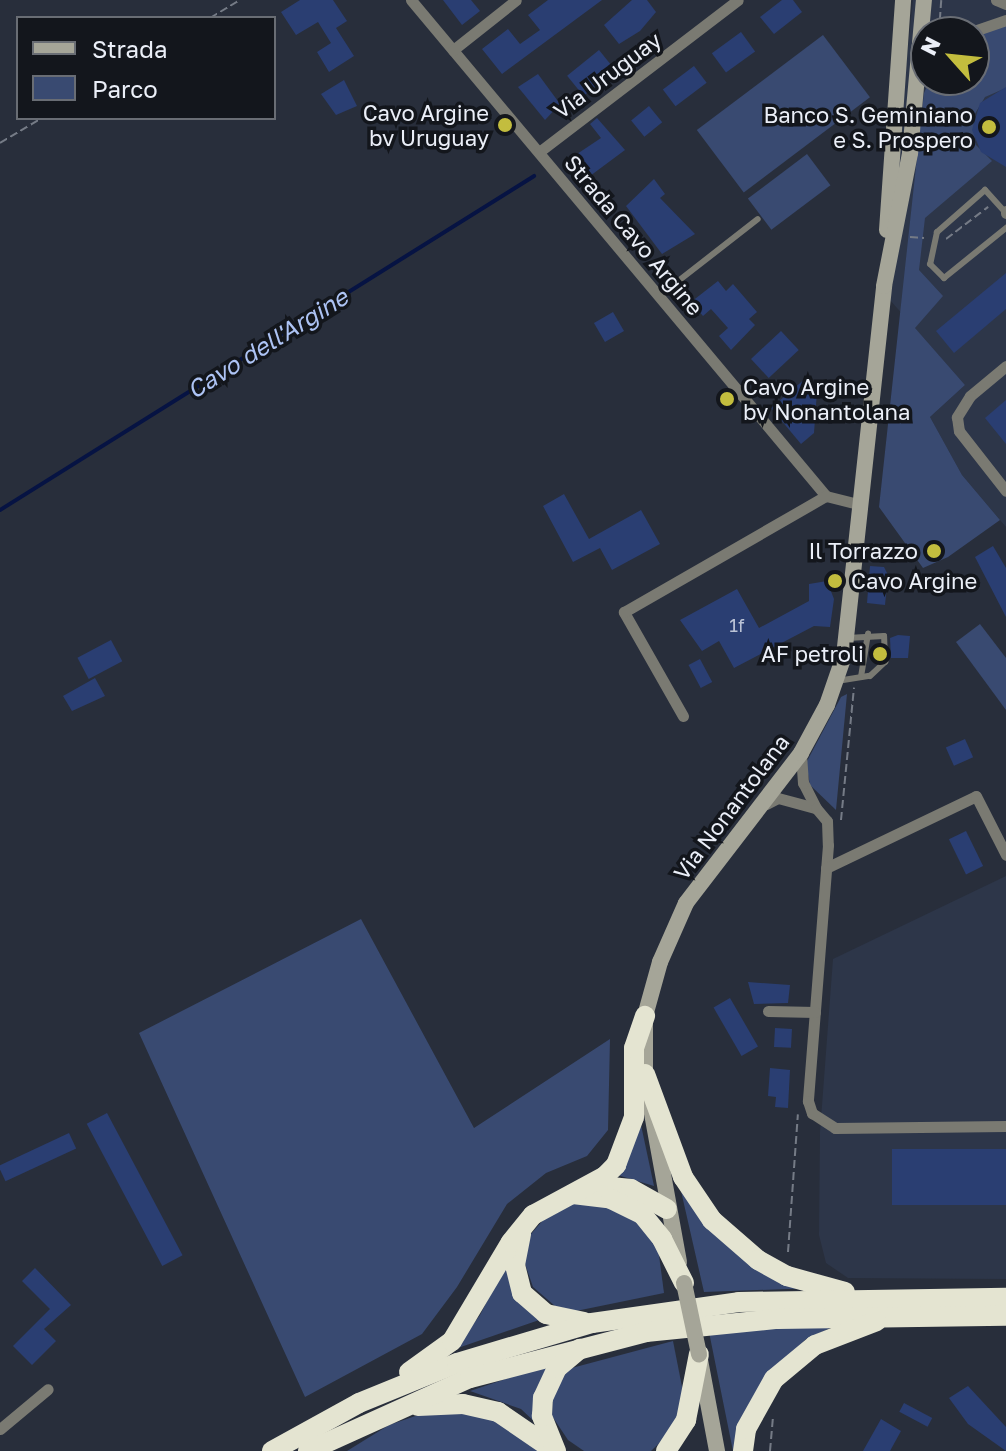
<!DOCTYPE html>
<style>
body{margin:0}
#map{position:relative;width:1006px;height:1451px;overflow:hidden;background:#282e3b;font-family:"Golos Text",sans-serif}
div>[style]{position:absolute}
[style*='--x']{left:calc(var(--x)*1px);top:calc(var(--y)*1px);width:calc(var(--w)*1px);rotate:calc(var(--a)*1deg)}
.built>*{inset:0;background:#2d3649}
.green>*{inset:0;background:#394a71;transform-origin:0 0}
.stream>*{height:4px;margin:-2px;padding:0 2px;transform-origin:2px;border-radius:2px;background:#061343}
.building>*{inset:0;background:#2a3e72;transform-origin:0 0}
.path>*{height:2px;margin-top:-1px;transform-origin:0;background:repeating-linear-gradient(90deg,#757b86 0 8px,transparent 0 12px)}
.lane>*{height:6px;margin:-3px;padding:0 3px;transform-origin:3px;border-radius:3px;background:#7a7a72}
.street>*{height:11px;margin:-5.5px;padding:0 5.5px;transform-origin:5.5px;border-radius:5.5px;background:#7a7a72}
.secondary>*{height:16px;margin:-8px;padding:0 8px;transform-origin:8px;border-radius:8px;background:#a5a598}
.highway>*{height:20px;margin:-10px;padding:0 10px;transform-origin:10px;border-radius:10px;background:#e4e4d1}
.secondary-bridge>*{height:16px;margin:-8px;padding:0 8px;transform-origin:8px;border-radius:8px;background:#a5a598}
.dots>*{width:22px;height:22px;translate:-50% -50%;box-sizing:border-box;border:4px solid #13161c;border-radius:50%}
span{translate:-50% -50%;white-space:nowrap;text-align:center;line-height:1.15;-webkit-text-stroke:7px #13161c;paint-order:stroke}
.number-label{font-size:18px;color:#bbc3d6}
.number-label span{-webkit-text-stroke-width:0}
.street-label{font-size:22px;color:#ebeff8}
.poi-label{font-size:22px;color:#ebeff8}
.right{translate:-100% -50%;text-align:right}
.left{translate:0 -50%;text-align:left}
.water-label{font-size:24px;color:#adc3f4;font-style:italic}
.legend{position:absolute;left:16px;top:16px;width:260px;height:104px;box-sizing:border-box;background:#13161c;border:2px solid #696d74;margin:0;padding:10px 14px;list-style:none;font-size:24px;color:#ebeff8}
.legend li{display:flex;align-items:center;gap:16px;height:40px}
.legend b{width:40px;border:2px solid #696d74}
.north{position:absolute;left:910px;top:16px;width:80px;height:80px;box-sizing:border-box;background:#13161c;border:2px solid #696d74;border-radius:50%;rotate:297deg;font-size:22px;font-weight:700;line-height:32px;text-align:center;color:#ebeff8}
.north::after{content:'';display:block;margin:auto;width:28px;height:36px;background:#c3bd3e;clip-path:polygon(50% 0,100% 100%,50% 72%,0 100%)}
</style>
<div id="map">
<div class="built">
<i style="clip-path:polygon(evenodd,913px 0,1006px 0,1006px 527px,962px 475px,930px 417px,965px 385px,882px 291px,913px 0,926px 32px,974px 32px,974px 80px,926px 80px,926px 32px)"></i>
<i style="clip-path:polygon(1006px 876px,1006px 1279px,848px 1278px,826px 1263px,819px 1235px,820px 1132px,833px 959px)"></i>
</div>
<div class="green">
<i style="clip-path:polygon(1006px 25px,1006px 88px,985px 97px,973px 117px,976px 145px,992px 161px,925px 218px,919px 270px,943px 296px,915px 328px,965px 385px,930px 417px,962px 475px,1000px 520px,948px 557px,923px 568px,879px 507px,924px 93px,930px 80px,974px 80px,974px 36px)"></i>
<i style="left:823px;top:35px;width:78px;height:158px;rotate:53deg"></i>
<i style="left:807px;top:154px;width:39px;height:74px;rotate:53deg"></i>
<i style="clip-path:polygon(980px 624px,1006px 658px,1006px 710px,956px 642px)"></i>
<i style="clip-path:polygon(847px 694px,836px 810px,810px 785px,806px 763px,841px 697px)"></i>
<i style="clip-path:polygon(361px 919px,474px 1128px,610px 1039px,608px 1130px,587px 1156px,546px 1173px,507px 1204px,457px 1287px,422px 1334px,305px 1397px,139px 1033px)"></i>
<i style="clip-path:polygon(641px 1125px,654px 1186px,614px 1174px)"></i>
<i style="clip-path:polygon(676px 1169px,735px 1246px,815px 1288px,704px 1292px)"></i>
<i style="clip-path:polygon(578px 1198px,627px 1209px,657px 1240px,664px 1293px,576px 1311px,555px 1306px,533px 1287px,524px 1261px,531px 1234px,550px 1212px)"></i>
<i style="clip-path:polygon(513px 1250px,545px 1318px,455px 1349px,480px 1315px)"></i>
<i style="clip-path:polygon(839px 1324px,806px 1339px,767px 1378px,738px 1451px,733px 1451px,709px 1332px)"></i>
<i style="clip-path:polygon(673px 1341px,685px 1402px,675px 1428px,651px 1451px,584px 1451px,568px 1440px,552px 1416px,553px 1389px,568px 1369px)"></i>
<i style="clip-path:polygon(553px 1363px,540px 1427px,521px 1409px,470px 1391px)"></i>
<i style="clip-path:polygon(436px 1409px,481px 1413px,546px 1451px,347px 1451px,389px 1425px)"></i>
</div>
<div class="stream">
<i style="--x:0;--y:510;--w:630;--a:-32.02"></i>
</div>
<div class="building">
<i style="clip-path:polygon(300px 0,333px 0,347px 21px,336px 28px,354px 56px,329px 72px,317px 52px,331px 43px,318px 22px,296px 35px,281px 12px)"></i>
<i style="clip-path:polygon(443px 0,471px 0,480px 11px,462px 25px)"></i>
<i style="clip-path:polygon(548px 0,602px 0,502px 74px,482px 49px,508px 29px,520px 44px,540px 30px,528px 15px)"></i>
<i style="clip-path:polygon(632px 0,647px 0,656px 12px,640px 31px,619px 44px,604px 25px)"></i>
<i style="clip-path:polygon(782px 0,793px 0,802px 12px,774px 34px,760px 17px)"></i>
<i style="left:741px;top:32px;width:24px;height:36px;rotate:54deg"></i>
<i style="left:599px;top:50px;width:26px;height:41px;rotate:51deg"></i>
<i style="left:694px;top:66px;width:21px;height:39px;rotate:53deg"></i>
<i style="clip-path:polygon(538px 74px,560px 104px,545px 120px,518px 87px)"></i>
<i style="clip-path:polygon(344px 80px,357px 106px,336px 115px,321px 94px)"></i>
<i style="clip-path:polygon(1006px 87px,1006px 167px,981px 152px,972px 130px,980px 103px)"></i>
<i style="left:649px;top:106px;width:21px;height:23px;rotate:51deg"></i>
<i style="clip-path:polygon(597px 118px,625px 150px,590px 176px,577px 154px,601px 138px,590px 124px)"></i>
<i style="clip-path:polygon(654px 179px,665px 194px,660px 198px,695px 234px,662px 254px,626px 206px)"></i>
<i style="clip-path:polygon(1006px 273px,1006px 309px,954px 353px,936px 331px)"></i>
<i style="clip-path:polygon(718px 281px,726px 291px,733px 284px,757px 312px,749px 319px,755px 325px,731px 350px,719px 336px,728px 328px,711px 309px,703px 316px,691px 302px)"></i>
<i style="left:613px;top:312px;width:22px;height:22px;rotate:60deg"></i>
<i style="left:781px;top:331px;width:26px;height:41px;rotate:47deg"></i>
<i style="clip-path:polygon(806px 378px,817px 391px,814px 433px,801px 444px,771px 408px)"></i>
<i style="clip-path:polygon(1006px 400px,1006px 444px,985px 418px)"></i>
<i style="clip-path:polygon(564px 494px,589px 539px,641px 510px,660px 544px,612px 570px,600px 548px,573px 562px,543px 506px)"></i>
<i style="clip-path:polygon(993px 546px,1006px 568px,1006px 617px,975px 557px)"></i>
<i style="clip-path:polygon(870px 566px,884px 567px,888px 575px,885px 605px,867px 603px)"></i>
<i style="clip-path:polygon(827px 581px,834px 599px,830px 627px,814px 626px,734px 668px,719px 641px,702px 651px,680px 620px,737px 589px,759px 628px,809px 601px,809px 584px)"></i>
<i style="clip-path:polygon(898px 635px,910px 636px,908px 658px,891px 658px,890px 638px)"></i>
<i style="left:111px;top:640px;width:24px;height:38px;rotate:62deg"></i>
<i style="left:700px;top:659px;width:26px;height:13px;rotate:62deg"></i>
<i style="clip-path:polygon(95px 678px,105px 696px,72px 711px,63px 696px)"></i>
<i style="left:965px;top:739px;width:20px;height:21px;rotate:66deg"></i>
<i style="left:966px;top:831px;width:39px;height:19px;rotate:64deg"></i>
<i style="clip-path:polygon(748px 982px,790px 985px,788px 1003px,754px 1004px)"></i>
<i style="left:730px;top:998px;width:56px;height:19px;rotate:60deg"></i>
<i style="left:775px;top:1028px;width:17px;height:19px;rotate:3deg"></i>
<i style="clip-path:polygon(770px 1068px,790px 1070px,788px 1108px,775px 1107px,776px 1097px,768px 1096px)"></i>
<i style="left:107px;top:1113px;width:161px;height:23px;rotate:62deg"></i>
<i style="left:69px;top:1133px;width:17px;height:78px;rotate:65deg"></i>
<i style="left:1006px;top:1149px;width:56px;height:114px;rotate:90deg"></i>
<i style="clip-path:polygon(35px 1268px,71px 1305px,44px 1329px,56px 1341px,32px 1365px,13px 1346px,50px 1309px,22px 1281px)"></i>
<i style="clip-path:polygon(968px 1386px,1006px 1427px,1006px 1451px,968px 1424px,949px 1398px)"></i>
<i style="left:904px;top:1403px;width:32px;height:10px;rotate:28deg"></i>
<i style="clip-path:polygon(881px 1419px,901px 1431px,890px 1451px,863px 1451px)"></i>
</div>
<div class="path">
<i style="--x:210;--y:18;--w:35;--a:-31"></i>
<i style="--x:939;--y:32;--w:32;--a:-86"></i>
<i style="--x:0;--y:143;--w:49;--a:-30.8"></i>
<i style="--x:910;--y:237;--w:14;--a:4"></i>
<i style="--x:946;--y:239;--w:53;--a:-37.3"></i>
<i style="--x:841;--y:820;--w:133;--a:-84.4"></i>
<i style="--x:788;--y:1252;--w:138;--a:-85.9"></i>
<i style="--x:770;--y:1451;--w:35;--a:-85"></i>
</div>
<div class="lane">
<i style="--x:1005;--y:212;--w:30;--a:-132"></i>
<i style="--x:985;--y:190;--w:64;--a:138.8"></i>
<i style="--x:937;--y:232;--w:33;--a:102"></i>
<i style="--x:930;--y:264;--w:20;--a:45"></i>
<i style="--x:944;--y:278;--w:80;--a:-38.9"></i>
<i style="--x:659;--y:296;--w:125;--a:-37.9"></i>
<i style="--x:861;--y:677;--w:44;--a:-80.8"></i>
<i style="--x:837;--y:681;--w:33;--a:-9"></i>
<i style="--x:870;--y:676;--w:21;--a:-43"></i>
<i style="--x:885;--y:662;--w:26;--a:-92"></i>
<i style="--x:884;--y:636;--w:37;--a:177"></i>
</div>
<div class="street">
<i style="--x:411;--y:0;--w:647;--a:50.08"></i>
<i style="--x:826;--y:496;--w:34;--a:14"></i>
<i style="--x:996;--y:0;--w:11;--a:22"></i>
<i style="--x:971;--y:32;--w:37;--a:-19"></i>
<i style="--x:453;--y:50;--w:80;--a:-38.4"></i>
<i style="--x:539;--y:152;--w:250;--a:-37.4"></i>
<i style="--x:1006;--y:211;--w:2;--a:90"></i>
<i style="--x:1006;--y:366;--w:47;--a:140.2"></i>
<i style="--x:970;--y:396;--w:25;--a:122"></i>
<i style="--x:957;--y:417;--w:14;--a:82"></i>
<i style="--x:959;--y:431;--w:76;--a:51.9"></i>
<i style="--x:683;--y:716;--w:120;--a:-119.6"></i>
<i style="--x:624;--y:612;--w:233;--a:-29.9"></i>
<i style="--x:766;--y:804;--w:13;--a:-27"></i>
<i style="--x:778;--y:798;--w:39;--a:15"></i>
<i style="--x:816;--y:808;--w:28;--a:-117"></i>
<i style="--x:803;--y:783;--w:29;--a:-94"></i>
<i style="--x:816;--y:808;--w:17;--a:50"></i>
<i style="--x:827;--y:821;--w:24;--a:88"></i>
<i style="--x:828;--y:845;--w:257;--a:94.5"></i>
<i style="--x:808;--y:1101;--w:13;--a:72"></i>
<i style="--x:812;--y:1113;--w:27;--a:33"></i>
<i style="--x:835;--y:1128;--w:171;--a:-0.7"></i>
<i style="--x:826;--y:868;--w:166;--a:-25.6"></i>
<i style="--x:976;--y:796;--w:66;--a:63"></i>
<i style="--x:768;--y:1011;--w:47;--a:1.2"></i>
<i style="--x:0;--y:1429;--w:62;--a:-39.8"></i>
</div>
<div class="secondary">
<i style="--x:887;--y:230;--w:231;--a:-86"></i>
<i style="--x:679;--y:1262;--w:191;--a:-100.3"></i>
<i style="--x:645;--y:1074;--w:58;--a:-90"></i>
<i style="--x:645;--y:1016;--w:56;--a:-74.5"></i>
<i style="--x:660;--y:962;--w:64;--a:-66.2"></i>
<i style="--x:686;--y:903;--w:189;--a:-52.5"></i>
<i style="--x:801;--y:753;--w:55;--a:-61.6"></i>
<i style="--x:827;--y:705;--w:52;--a:-70.9"></i>
<i style="--x:844;--y:656;--w:372;--a:-83.8"></i>
<i style="--x:884;--y:286;--w:136;--a:-78.9"></i>
<i style="--x:910;--y:153;--w:154;--a:-84.8"></i>
<i style="--x:700;--y:1360;--w:93;--a:79.4"></i>
</div>
<div class="highway">
<i style="--x:645;--y:1074;--w:110;--a:69.7"></i>
<i style="--x:683;--y:1177;--w:52;--a:56"></i>
<i style="--x:712;--y:1220;--w:61;--a:41"></i>
<i style="--x:758;--y:1260;--w:33;--a:29"></i>
<i style="--x:787;--y:1276;--w:60;--a:15.4"></i>
<i style="--x:591;--y:1185;--w:40;--a:5.7"></i>
<i style="--x:631;--y:1189;--w:41;--a:29.1"></i>
<i style="--x:573;--y:1194;--w:38;--a:7"></i>
<i style="--x:611;--y:1199;--w:34;--a:26"></i>
<i style="--x:642;--y:1214;--w:32;--a:51"></i>
<i style="--x:662;--y:1239;--w:49;--a:63.4"></i>
<i style="--x:521;--y:1234;--w:32;--a:101"></i>
<i style="--x:515;--y:1265;--w:29;--a:76"></i>
<i style="--x:522;--y:1293;--w:32;--a:41"></i>
<i style="--x:546;--y:1314;--w:39;--a:12"></i>
<i style="--x:409;--y:1372;--w:53;--a:-35.8"></i>
<i style="--x:452;--y:1341;--w:115;--a:-59.2"></i>
<i style="--x:511;--y:1242;--w:35;--a:-51"></i>
<i style="--x:533;--y:1215;--w:82;--a:-28.4"></i>
<i style="--x:605;--y:1176;--w:16;--a:-45"></i>
<i style="--x:616;--y:1165;--w:51;--a:-69.4"></i>
<i style="--x:634;--y:1117;--w:69;--a:-90"></i>
<i style="--x:634;--y:1048;--w:34;--a:-71"></i>
<i style="--x:418;--y:1406;--w:45;--a:-2.5"></i>
<i style="--x:463;--y:1404;--w:36;--a:13"></i>
<i style="--x:498;--y:1412;--w:69;--a:34.4"></i>
<i style="--x:272;--y:1451;--w:99;--a:-28.9"></i>
<i style="--x:359;--y:1403;--w:106;--a:-22.2"></i>
<i style="--x:457;--y:1363;--w:141;--a:-16.5"></i>
<i style="--x:592;--y:1323;--w:148;--a:-8.1"></i>
<i style="--x:739;--y:1302;--w:267;--a:-0.9"></i>
<i style="--x:308;--y:1451;--w:178;--a:-24.3"></i>
<i style="--x:470;--y:1378;--w:182;--a:-14.6"></i>
<i style="--x:646;--y:1332;--w:132;--a:-5.7"></i>
<i style="--x:777;--y:1319;--w:229;--a:-0.8"></i>
<i style="--x:556;--y:1451;--w:38;--a:-112"></i>
<i style="--x:542;--y:1416;--w:18;--a:-87"></i>
<i style="--x:543;--y:1398;--w:33;--a:-65"></i>
<i style="--x:557;--y:1368;--w:30;--a:-40"></i>
<i style="--x:666;--y:1451;--w:37;--a:-57"></i>
<i style="--x:686;--y:1420;--w:67;--a:-78.9"></i>
<i style="--x:743;--y:1451;--w:22;--a:-82"></i>
<i style="--x:746;--y:1429;--w:57;--a:-60.8"></i>
<i style="--x:774;--y:1379;--w:53;--a:-39.7"></i>
<i style="--x:815;--y:1345;--w:66;--a:-21.2"></i>
</div>
<div class="secondary-bridge">
<i style="--x:684;--y:1283;--w:73;--a:78.1"></i>
</div>
<div class="dots">
<i style="left:505px;top:125px;background:#c3bd3e"></i>
<i style="left:989px;top:127px;background:#c3bd3e"></i>
<i style="left:727px;top:399px;background:#c3bd3e"></i>
<i style="left:934px;top:551px;background:#c3bd3e"></i>
<i style="left:835px;top:581px;background:#c3bd3e"></i>
<i style="left:880px;top:654px;background:#c3bd3e"></i>
</div>
<div class="number-label">
<span style="left:737px;top:625px">1f</span>
</div>
<div class="street-label">
<span style="left:607px;top:75px;rotate:-37deg">Via Uruguay</span>
<span style="left:634px;top:235px;rotate:50deg">Strada Cavo Argine</span>
<span style="left:731px;top:807px;rotate:-53deg">Via Nonantolana</span>
</div>
<div class="poi-label">
<span class="right" style="left:489px;top:125px">Cavo Argine<br>bv Uruguay</span>
<span class="right" style="left:973px;top:127px">Banco S. Geminiano<br>e S. Prospero</span>
<span class="left" style="left:743px;top:399px">Cavo Argine<br>bv Nonantolana</span>
<span class="right" style="left:918px;top:551px">Il Torrazzo</span>
<span class="left" style="left:851px;top:581px">Cavo Argine</span>
<span class="right" style="left:864px;top:654px">AF petroli</span>
</div>
<div class="water-label">
<span style="left:267px;top:343px;rotate:-32deg">Cavo dell'Argine</span>
</div>
<ul class="legend">
<li><b style="height:10px;background:#a5a598"></b>Strada</li>
<li><b style="height:22px;background:#394a71"></b>Parco</li>
</ul>
<div class="north">N</div>
</div>
